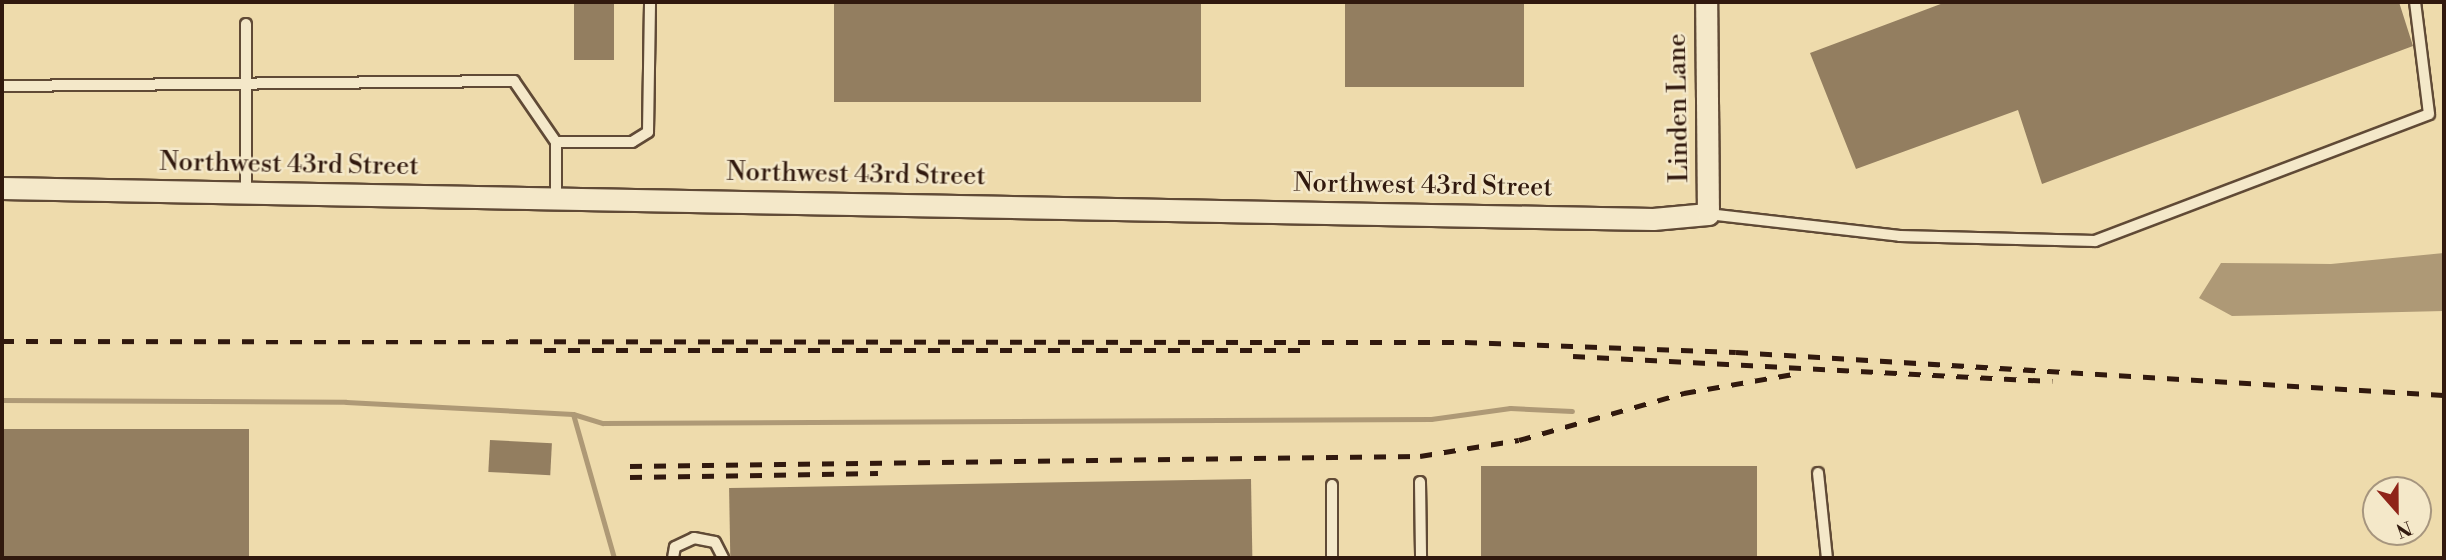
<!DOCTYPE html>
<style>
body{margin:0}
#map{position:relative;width:2446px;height:560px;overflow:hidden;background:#eedbac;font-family:"Libre Bodoni",serif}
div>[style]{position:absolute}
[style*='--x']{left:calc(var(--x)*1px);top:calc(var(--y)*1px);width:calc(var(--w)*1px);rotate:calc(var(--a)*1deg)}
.water>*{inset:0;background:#ae9976}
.stream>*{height:5px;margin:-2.5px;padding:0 2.5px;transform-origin:2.5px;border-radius:2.5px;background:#ae9976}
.building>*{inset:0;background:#937e60;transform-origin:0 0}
.roads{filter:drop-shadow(2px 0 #604a36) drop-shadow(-2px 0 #604a36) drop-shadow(0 2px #604a36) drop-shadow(0 -2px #604a36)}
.service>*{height:10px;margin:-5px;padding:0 5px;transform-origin:5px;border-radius:5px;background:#f4e8c9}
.minor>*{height:21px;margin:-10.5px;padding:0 10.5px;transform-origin:10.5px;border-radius:10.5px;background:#f4e8c9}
.rail>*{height:5px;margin-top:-2.5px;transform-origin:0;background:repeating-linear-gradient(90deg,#31190e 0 12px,transparent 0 24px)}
span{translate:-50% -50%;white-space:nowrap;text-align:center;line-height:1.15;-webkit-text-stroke:5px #f4e8c9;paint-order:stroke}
.street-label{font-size:26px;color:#31190e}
.frame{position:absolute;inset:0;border:4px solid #31190e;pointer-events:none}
.north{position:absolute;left:2362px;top:476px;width:70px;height:70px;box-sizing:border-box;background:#f4e8c9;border:2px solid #a6957e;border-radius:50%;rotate:159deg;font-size:19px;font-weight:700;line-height:28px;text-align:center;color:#31190e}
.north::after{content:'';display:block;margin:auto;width:24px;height:32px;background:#8f2418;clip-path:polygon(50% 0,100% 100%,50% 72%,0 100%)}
</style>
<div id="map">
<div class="water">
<i style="clip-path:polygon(2444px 253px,2444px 311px,2232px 316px,2199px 298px,2221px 263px,2331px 264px)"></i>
</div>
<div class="stream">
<i style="--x:2;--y:400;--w:344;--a:0.3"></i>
<i style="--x:346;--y:402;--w:227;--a:3"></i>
<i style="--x:573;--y:414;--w:31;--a:17"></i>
<i style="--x:603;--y:423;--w:828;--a:-0.28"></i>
<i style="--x:1431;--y:419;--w:80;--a:-7.9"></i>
<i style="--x:1510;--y:408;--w:62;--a:2.8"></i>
<i style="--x:573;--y:414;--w:150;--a:74.1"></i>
</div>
<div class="building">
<i style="left:574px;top:2px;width:40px;height:58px"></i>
<i style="left:834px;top:2px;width:367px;height:100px"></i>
<i style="left:1345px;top:2px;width:179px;height:85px"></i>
<i style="clip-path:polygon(1946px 2px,2399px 2px,2413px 46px,2042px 184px,2018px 110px,1856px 169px,1810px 53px)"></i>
<i style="left:249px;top:429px;width:129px;height:247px;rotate:90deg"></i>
<i style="left:490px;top:440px;width:62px;height:32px;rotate:3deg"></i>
<i style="left:1757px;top:466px;width:92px;height:276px;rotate:90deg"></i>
<i style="left:1251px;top:479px;width:79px;height:522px;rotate:89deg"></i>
</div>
<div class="roads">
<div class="service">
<i style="--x:2;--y:86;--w:512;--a:-0.56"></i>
<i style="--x:514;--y:81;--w:74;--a:55.5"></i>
<i style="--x:556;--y:142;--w:76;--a:0"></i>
<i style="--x:632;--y:142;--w:19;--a:-32"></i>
<i style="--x:648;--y:132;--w:130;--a:-89.1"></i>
<i style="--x:246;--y:192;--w:168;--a:-90"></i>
<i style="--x:556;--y:197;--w:55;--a:-90"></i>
<i style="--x:1708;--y:214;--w:193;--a:6.5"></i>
<i style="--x:1900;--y:236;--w:195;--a:1.5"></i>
<i style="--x:2095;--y:241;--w:357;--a:-20.8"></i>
<i style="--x:2429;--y:114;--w:113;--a:-97.1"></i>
<i style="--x:1818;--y:473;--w:85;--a:84"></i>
<i style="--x:1420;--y:482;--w:76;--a:89.2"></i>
<i style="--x:673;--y:558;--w:11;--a:-80"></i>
<i style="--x:675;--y:547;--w:21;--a:-25"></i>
<i style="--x:694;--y:538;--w:21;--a:11"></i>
<i style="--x:715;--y:542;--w:18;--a:63"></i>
<i style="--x:1332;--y:558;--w:73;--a:-90"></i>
</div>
<div class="minor">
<i style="--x:2;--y:188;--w:1651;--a:1.08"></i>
<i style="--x:1653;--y:219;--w:55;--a:-5.2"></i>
<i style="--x:1708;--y:214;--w:212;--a:-90.5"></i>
</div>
</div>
<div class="rail">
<i style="--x:2;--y:341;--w:1463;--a:0.04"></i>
<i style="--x:1465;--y:342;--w:271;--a:2.1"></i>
<i style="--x:1736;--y:352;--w:709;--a:3.48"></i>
<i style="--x:544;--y:350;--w:760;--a:0"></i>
<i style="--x:1573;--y:356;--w:480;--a:3"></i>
<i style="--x:630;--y:466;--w:790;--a:-0.73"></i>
<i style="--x:1420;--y:456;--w:100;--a:-9.2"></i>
<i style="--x:1519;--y:440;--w:172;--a:-15.9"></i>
<i style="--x:1684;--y:393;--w:111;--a:-9.9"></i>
<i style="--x:630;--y:477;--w:248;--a:-0.9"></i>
</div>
<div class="street-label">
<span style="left:1679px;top:108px;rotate:-91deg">Linden Lane</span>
<span style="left:289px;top:165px;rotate:1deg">Northwest 43rd Street</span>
<span style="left:856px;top:175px;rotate:1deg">Northwest 43rd Street</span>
<span style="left:1423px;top:186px;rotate:1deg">Northwest 43rd Street</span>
</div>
<div class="frame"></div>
<div class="north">N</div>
</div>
